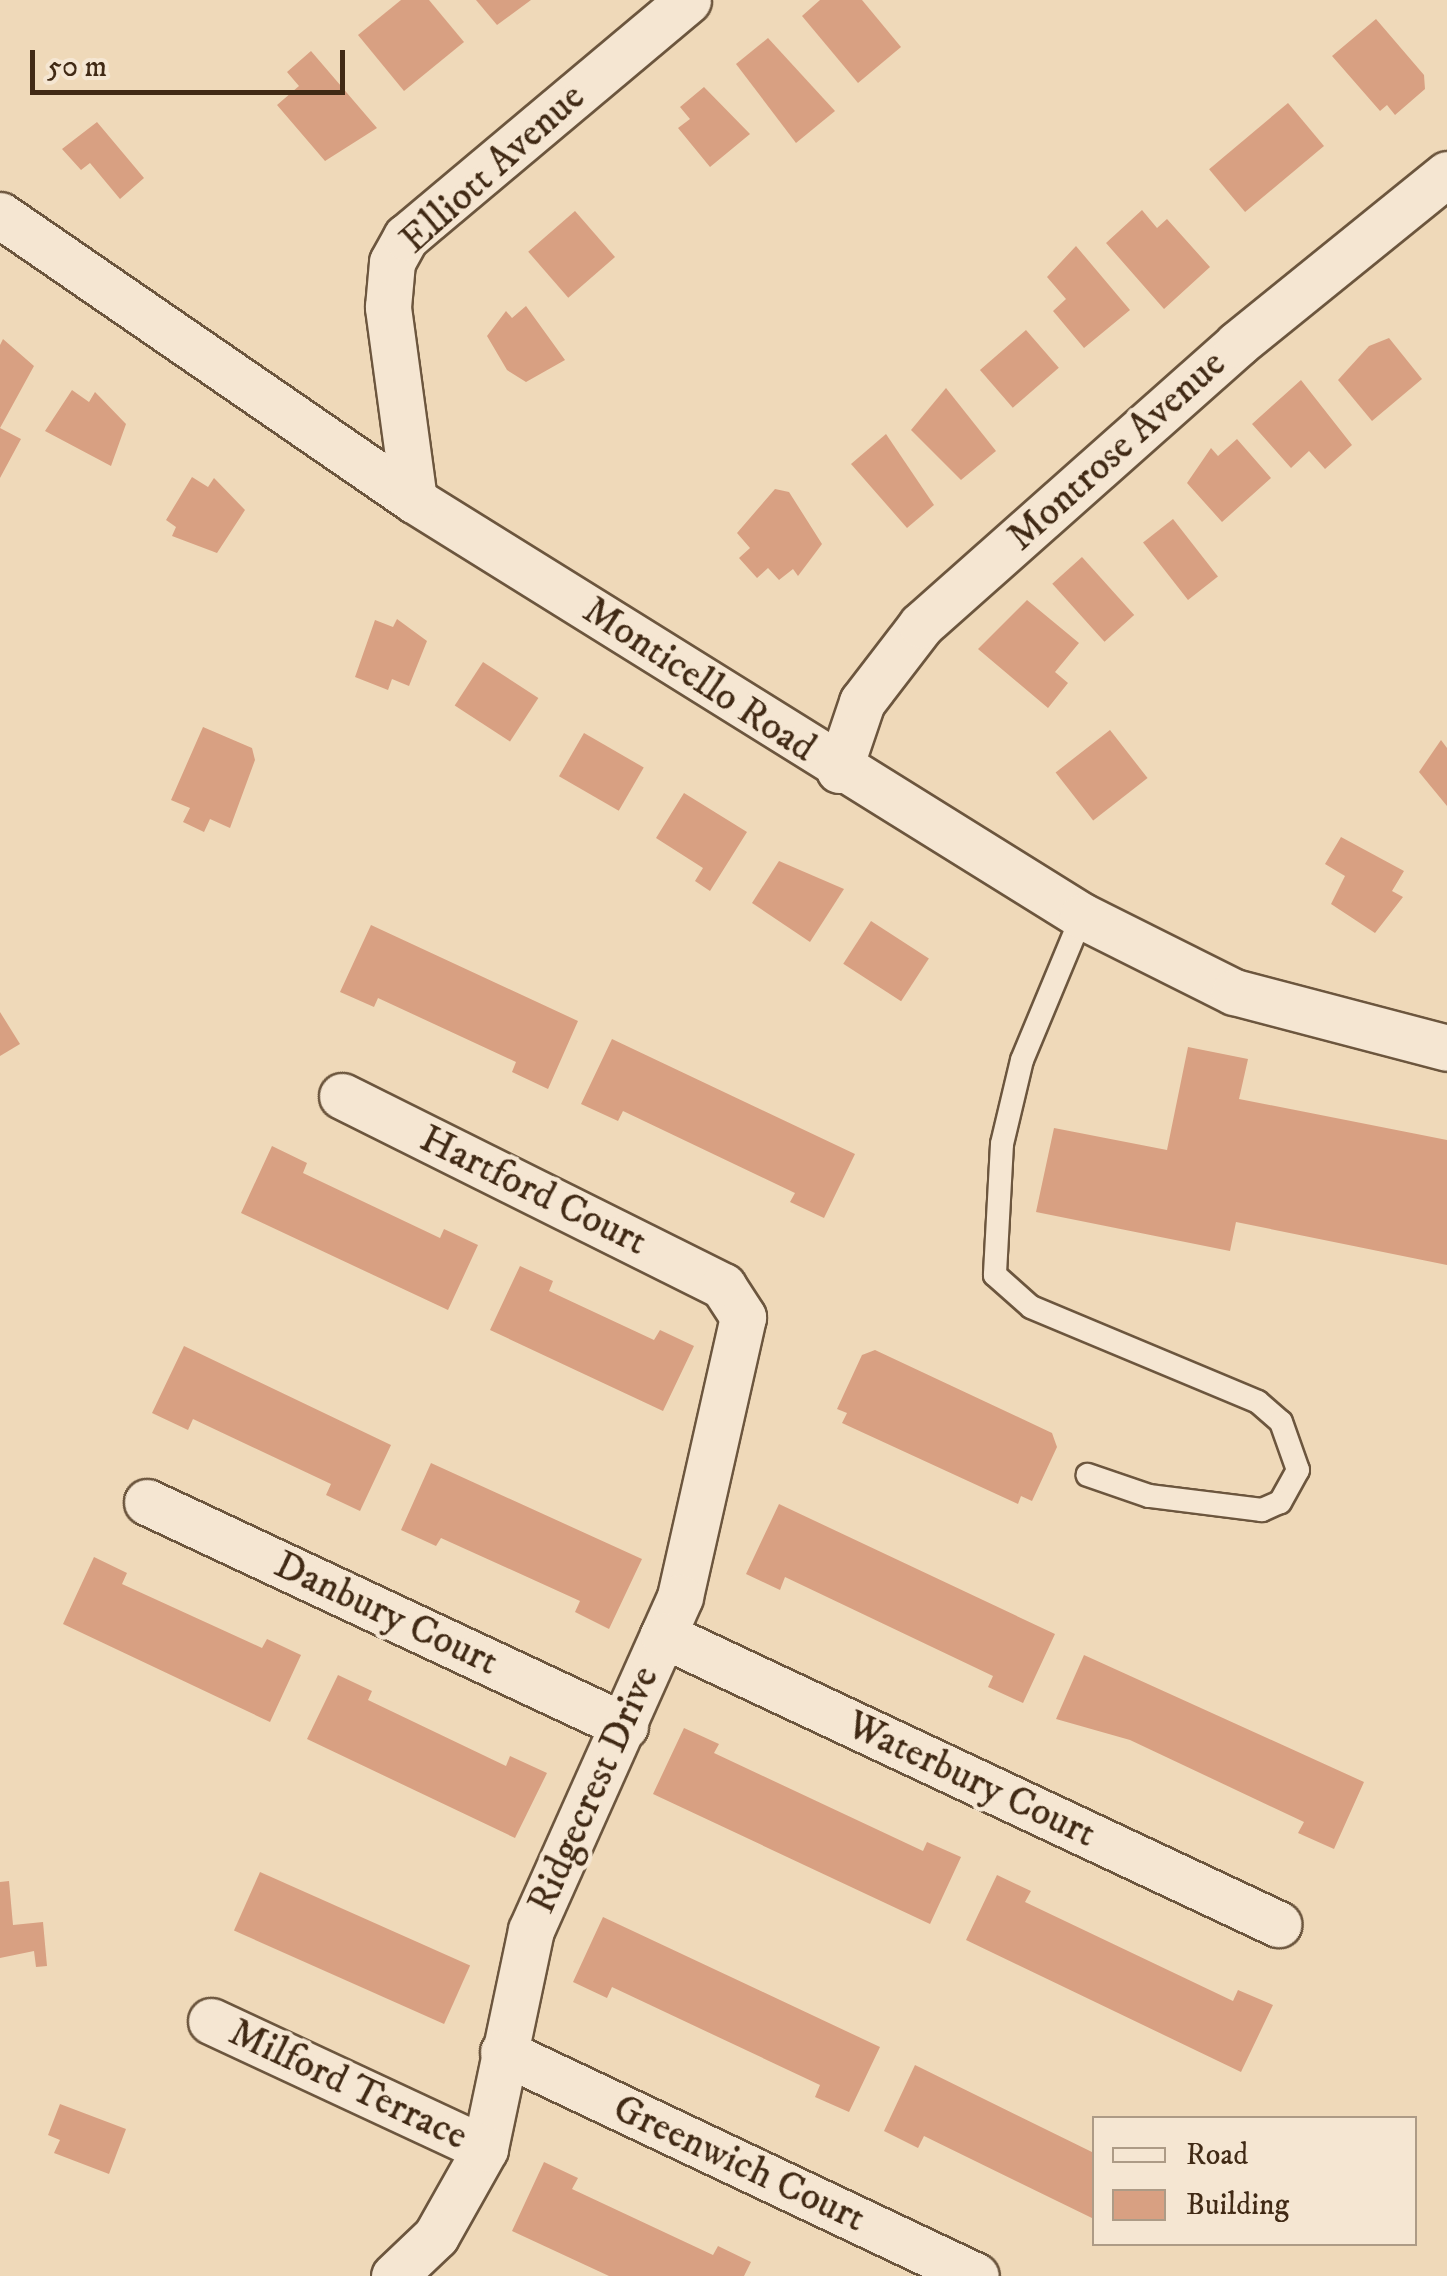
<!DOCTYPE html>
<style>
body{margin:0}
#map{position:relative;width:1447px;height:2276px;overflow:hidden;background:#efd9b9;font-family:"IM FELL DW Pica",serif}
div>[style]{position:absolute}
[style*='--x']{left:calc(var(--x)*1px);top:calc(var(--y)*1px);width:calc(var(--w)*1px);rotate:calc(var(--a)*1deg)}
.building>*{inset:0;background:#d8a082;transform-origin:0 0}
.roads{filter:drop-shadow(2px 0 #6c563e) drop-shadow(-2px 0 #6c563e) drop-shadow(0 2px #6c563e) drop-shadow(0 -2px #6c563e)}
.service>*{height:22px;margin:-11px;padding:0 11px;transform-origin:11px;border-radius:11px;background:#f5e6d2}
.minor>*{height:45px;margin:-22.5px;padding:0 22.5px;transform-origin:22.5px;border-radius:22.5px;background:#f5e6d2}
span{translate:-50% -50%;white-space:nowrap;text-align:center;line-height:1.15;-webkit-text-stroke:9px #f5e6d2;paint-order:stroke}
.street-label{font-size:40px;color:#412a15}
.legend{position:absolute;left:1092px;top:2116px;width:325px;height:130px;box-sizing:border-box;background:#f5e6d2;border:2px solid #ad9b86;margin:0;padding:12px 18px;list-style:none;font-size:30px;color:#412a15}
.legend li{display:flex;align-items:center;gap:20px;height:50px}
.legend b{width:50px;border:2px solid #ad9b86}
.scale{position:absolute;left:30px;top:50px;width:315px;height:45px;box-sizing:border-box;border:5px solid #412a15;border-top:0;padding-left:12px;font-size:30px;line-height:35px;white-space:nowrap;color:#412a15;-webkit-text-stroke:8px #f5e6d2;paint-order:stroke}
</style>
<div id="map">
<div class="building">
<i style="clip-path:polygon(401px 0,429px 0,464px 42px,404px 91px,358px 35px)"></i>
<i style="clip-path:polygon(476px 0,531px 0,497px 25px)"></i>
<i style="clip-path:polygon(820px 0,862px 0,901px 47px,858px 83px,802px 16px)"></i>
<i style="clip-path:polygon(1376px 19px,1424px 75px,1425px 89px,1395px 115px,1387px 105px,1380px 111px,1332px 56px)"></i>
<i style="clip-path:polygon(768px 38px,835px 111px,796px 143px,736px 64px)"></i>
<i style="clip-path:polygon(311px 51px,377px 128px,325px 161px,277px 105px,299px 86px,287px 72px)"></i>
<i style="clip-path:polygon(704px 87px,750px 134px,710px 167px,678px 128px,690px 119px,680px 107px)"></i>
<i style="left:1288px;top:103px;width:56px;height:103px;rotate:50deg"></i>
<i style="clip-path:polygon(97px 122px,144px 178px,120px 199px,90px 163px,81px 170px,62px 149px)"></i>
<i style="clip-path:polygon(1142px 210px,1157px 228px,1167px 219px,1210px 267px,1164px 309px,1106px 243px)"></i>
<i style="left:575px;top:211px;width:61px;height:62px;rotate:49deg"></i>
<i style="clip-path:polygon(1076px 246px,1130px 310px,1084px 348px,1053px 311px,1066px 299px,1047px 277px)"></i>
<i style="clip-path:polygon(526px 306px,565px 360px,526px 382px,507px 370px,487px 336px,506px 311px,512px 318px)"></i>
<i style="left:1026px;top:330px;width:50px;height:61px;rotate:49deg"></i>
<i style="clip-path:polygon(1389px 338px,1422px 379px,1372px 421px,1338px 380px,1369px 346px)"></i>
<i style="clip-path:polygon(3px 339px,34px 366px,0 428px,21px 439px,0 478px,0 345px)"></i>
<i style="clip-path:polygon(1301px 380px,1352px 445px,1325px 469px,1309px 451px,1291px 468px,1252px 424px)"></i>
<i style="clip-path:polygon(946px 388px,996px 451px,961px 480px,911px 430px)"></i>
<i style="clip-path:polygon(72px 390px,89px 402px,95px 392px,126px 424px,111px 466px,45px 431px)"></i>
<i style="clip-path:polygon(886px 434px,934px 505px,907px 528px,851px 464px)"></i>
<i style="clip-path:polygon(1237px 439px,1271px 478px,1222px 522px,1187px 483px,1211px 448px,1218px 456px)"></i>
<i style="clip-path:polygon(192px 477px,208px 487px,214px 478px,245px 510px,217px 553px,172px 536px,176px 527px,166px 520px)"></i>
<i style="clip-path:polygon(775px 489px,789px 492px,822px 544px,798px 576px,793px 569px,779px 580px,768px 568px,757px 578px,739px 558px,750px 548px,737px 533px)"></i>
<i style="left:1173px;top:519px;width:73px;height:38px;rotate:52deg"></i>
<i style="left:1082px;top:557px;width:78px;height:40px;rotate:48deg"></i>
<i style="clip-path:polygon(1027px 600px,1079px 643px,1055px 672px,1068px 683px,1048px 708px,978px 649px)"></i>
<i style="clip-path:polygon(397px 619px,427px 641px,409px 686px,392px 679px,388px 690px,355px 677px,375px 620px,393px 627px)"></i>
<i style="left:483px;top:662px;width:66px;height:52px;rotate:33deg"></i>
<i style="clip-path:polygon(203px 727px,252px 748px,255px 760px,230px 828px,210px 819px,204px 832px,183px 822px,190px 808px,171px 800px)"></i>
<i style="left:1110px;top:730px;width:61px;height:69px;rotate:52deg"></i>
<i style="left:584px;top:733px;width:69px;height:50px;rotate:30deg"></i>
<i style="clip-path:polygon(1441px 740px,1447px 748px,1447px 806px,1419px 772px)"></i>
<i style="clip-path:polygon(684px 793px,747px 832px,710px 891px,695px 881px,703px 868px,656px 838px)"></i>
<i style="clip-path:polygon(1341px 837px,1404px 871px,1392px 891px,1403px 897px,1375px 933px,1331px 904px,1345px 876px,1325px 864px)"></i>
<i style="clip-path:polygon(779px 861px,844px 889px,810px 942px,752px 903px)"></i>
<i style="left:871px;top:921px;width:69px;height:51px;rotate:33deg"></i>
<i style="clip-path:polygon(371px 925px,578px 1021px,548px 1089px,512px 1072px,516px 1062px,378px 998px,374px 1007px,340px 992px)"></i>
<i style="clip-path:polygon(0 1012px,20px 1044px,0 1056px)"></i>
<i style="clip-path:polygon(612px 1039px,855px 1154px,824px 1218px,790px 1202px,795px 1193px,623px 1111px,618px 1121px,581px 1104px)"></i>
<i style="clip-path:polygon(1188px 1047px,1248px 1059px,1239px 1099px,1447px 1140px,1447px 1265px,1236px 1222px,1230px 1251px,1036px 1212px,1054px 1128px,1167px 1150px)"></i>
<i style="clip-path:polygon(272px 1146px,307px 1163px,303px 1173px,440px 1238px,444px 1229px,478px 1245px,448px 1310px,241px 1213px)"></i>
<i style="clip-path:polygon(520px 1266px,553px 1281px,549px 1291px,654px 1340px,660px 1330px,694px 1346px,663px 1411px,490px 1330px)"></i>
<i style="clip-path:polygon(184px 1346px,391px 1445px,360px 1511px,326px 1495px,331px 1484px,193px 1419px,188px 1430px,152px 1413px)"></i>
<i style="clip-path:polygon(875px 1350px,1052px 1433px,1057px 1447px,1032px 1501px,1021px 1496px,1018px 1504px,842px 1423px,847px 1413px,837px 1409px,862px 1355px)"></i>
<i style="clip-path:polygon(431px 1463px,642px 1559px,609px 1629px,575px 1612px,580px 1601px,441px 1538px,436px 1546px,401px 1530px)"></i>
<i style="clip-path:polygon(779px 1504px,1055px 1634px,1023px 1703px,988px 1687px,993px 1676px,785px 1577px,780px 1590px,746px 1574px)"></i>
<i style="clip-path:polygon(94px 1557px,127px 1573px,122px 1584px,262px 1648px,267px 1639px,301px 1655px,270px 1722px,63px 1624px)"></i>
<i style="clip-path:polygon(1084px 1655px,1364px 1782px,1334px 1849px,1298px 1833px,1304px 1822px,1130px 1740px,1056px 1719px)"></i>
<i style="clip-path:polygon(338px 1675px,372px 1691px,368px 1700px,506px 1766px,510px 1756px,547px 1773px,515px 1838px,307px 1739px)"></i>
<i style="clip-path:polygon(684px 1728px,719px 1744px,714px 1753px,923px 1851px,927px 1842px,961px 1857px,930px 1924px,653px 1794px)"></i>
<i style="left:260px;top:1872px;width:230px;height:64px;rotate:24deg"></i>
<i style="clip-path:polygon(997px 1875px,1031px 1891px,1025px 1902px,1233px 2001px,1238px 1990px,1273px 2005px,1241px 2072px,966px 1940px)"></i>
<i style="clip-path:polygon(9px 1881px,13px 1925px,43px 1922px,47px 1966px,36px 1967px,34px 1951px,0 1958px,0 1882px)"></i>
<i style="clip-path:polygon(603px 1917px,880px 2047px,849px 2112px,815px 2097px,820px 2085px,612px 1987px,607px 1998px,573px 1982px)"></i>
<i style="clip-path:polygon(915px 2065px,1094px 2153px,1094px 2219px,924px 2136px,918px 2148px,884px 2131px)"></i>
<i style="clip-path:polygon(60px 2104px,126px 2129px,109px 2174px,54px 2153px,60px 2140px,48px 2135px)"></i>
<i style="clip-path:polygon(544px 2162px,578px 2178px,572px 2189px,713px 2255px,718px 2246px,751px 2262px,744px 2276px,609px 2276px,512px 2231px)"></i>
</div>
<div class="roads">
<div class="service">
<i style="--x:1082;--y:916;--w:156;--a:112.6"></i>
<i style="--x:1022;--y:1060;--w:86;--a:103.4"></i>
<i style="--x:1002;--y:1144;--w:131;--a:93.1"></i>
<i style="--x:995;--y:1275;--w:48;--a:41.6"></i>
<i style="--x:1031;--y:1307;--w:246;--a:22.7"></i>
<i style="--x:1258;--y:1402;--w:30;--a:41"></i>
<i style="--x:1281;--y:1422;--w:51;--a:70.5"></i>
<i style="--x:1298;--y:1470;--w:37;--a:119"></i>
<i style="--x:1280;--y:1502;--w:20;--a:156"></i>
<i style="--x:1262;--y:1510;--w:114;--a:-172.9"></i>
<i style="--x:1149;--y:1496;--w:65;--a:-161"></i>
</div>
<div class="minor">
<i style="--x:0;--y:215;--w:503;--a:34.54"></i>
<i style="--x:414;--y:500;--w:787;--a:31.91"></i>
<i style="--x:1082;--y:916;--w:170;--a:26.6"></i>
<i style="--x:1234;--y:992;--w:220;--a:14.7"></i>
<i style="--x:414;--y:500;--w:195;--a:-97.7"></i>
<i style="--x:388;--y:307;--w:45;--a:-84.9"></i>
<i style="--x:392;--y:262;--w:29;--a:-61"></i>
<i style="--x:406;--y:237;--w:368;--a:-40"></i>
<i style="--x:839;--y:770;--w:72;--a:-71.3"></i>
<i style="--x:862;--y:702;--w:97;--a:-52.5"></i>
<i style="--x:921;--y:625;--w:423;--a:-41.6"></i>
<i style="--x:1237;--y:344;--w:270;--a:-39"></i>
<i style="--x:342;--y:1096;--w:426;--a:26.5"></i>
<i style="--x:723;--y:1286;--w:37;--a:57"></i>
<i style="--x:743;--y:1317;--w:287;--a:102.7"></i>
<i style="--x:680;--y:1597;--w:365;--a:114.1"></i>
<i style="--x:531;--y:1930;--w:224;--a:101.9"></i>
<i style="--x:485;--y:2149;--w:100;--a:119.4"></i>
<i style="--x:436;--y:2236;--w:58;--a:136.4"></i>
<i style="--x:147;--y:1502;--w:528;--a:25.11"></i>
<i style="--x:663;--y:1635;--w:680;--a:25.17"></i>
<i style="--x:211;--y:2021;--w:302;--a:25"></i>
<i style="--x:503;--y:2052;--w:523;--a:25.34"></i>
</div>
</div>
<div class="street-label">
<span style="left:493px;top:169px;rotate:-42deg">Elliott Avenue</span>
<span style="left:1117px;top:451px;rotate:-42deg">Montrose Avenue</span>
<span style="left:699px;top:680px;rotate:33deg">Monticello Road</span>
<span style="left:533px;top:1191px;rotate:26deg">Hartford Court</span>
<span style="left:386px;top:1614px;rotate:25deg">Danbury Court</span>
<span style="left:971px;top:1780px;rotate:25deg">Waterbury Court</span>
<span style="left:594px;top:1790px;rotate:-66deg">Ridgecrest Drive</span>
<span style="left:348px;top:2085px;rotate:25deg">Milford Terrace</span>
<span style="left:739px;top:2164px;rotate:25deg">Greenwich Court</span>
</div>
<ul class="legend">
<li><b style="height:12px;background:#f5e6d2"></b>Road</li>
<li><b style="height:28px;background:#d8a082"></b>Building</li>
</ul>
<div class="scale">50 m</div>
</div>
